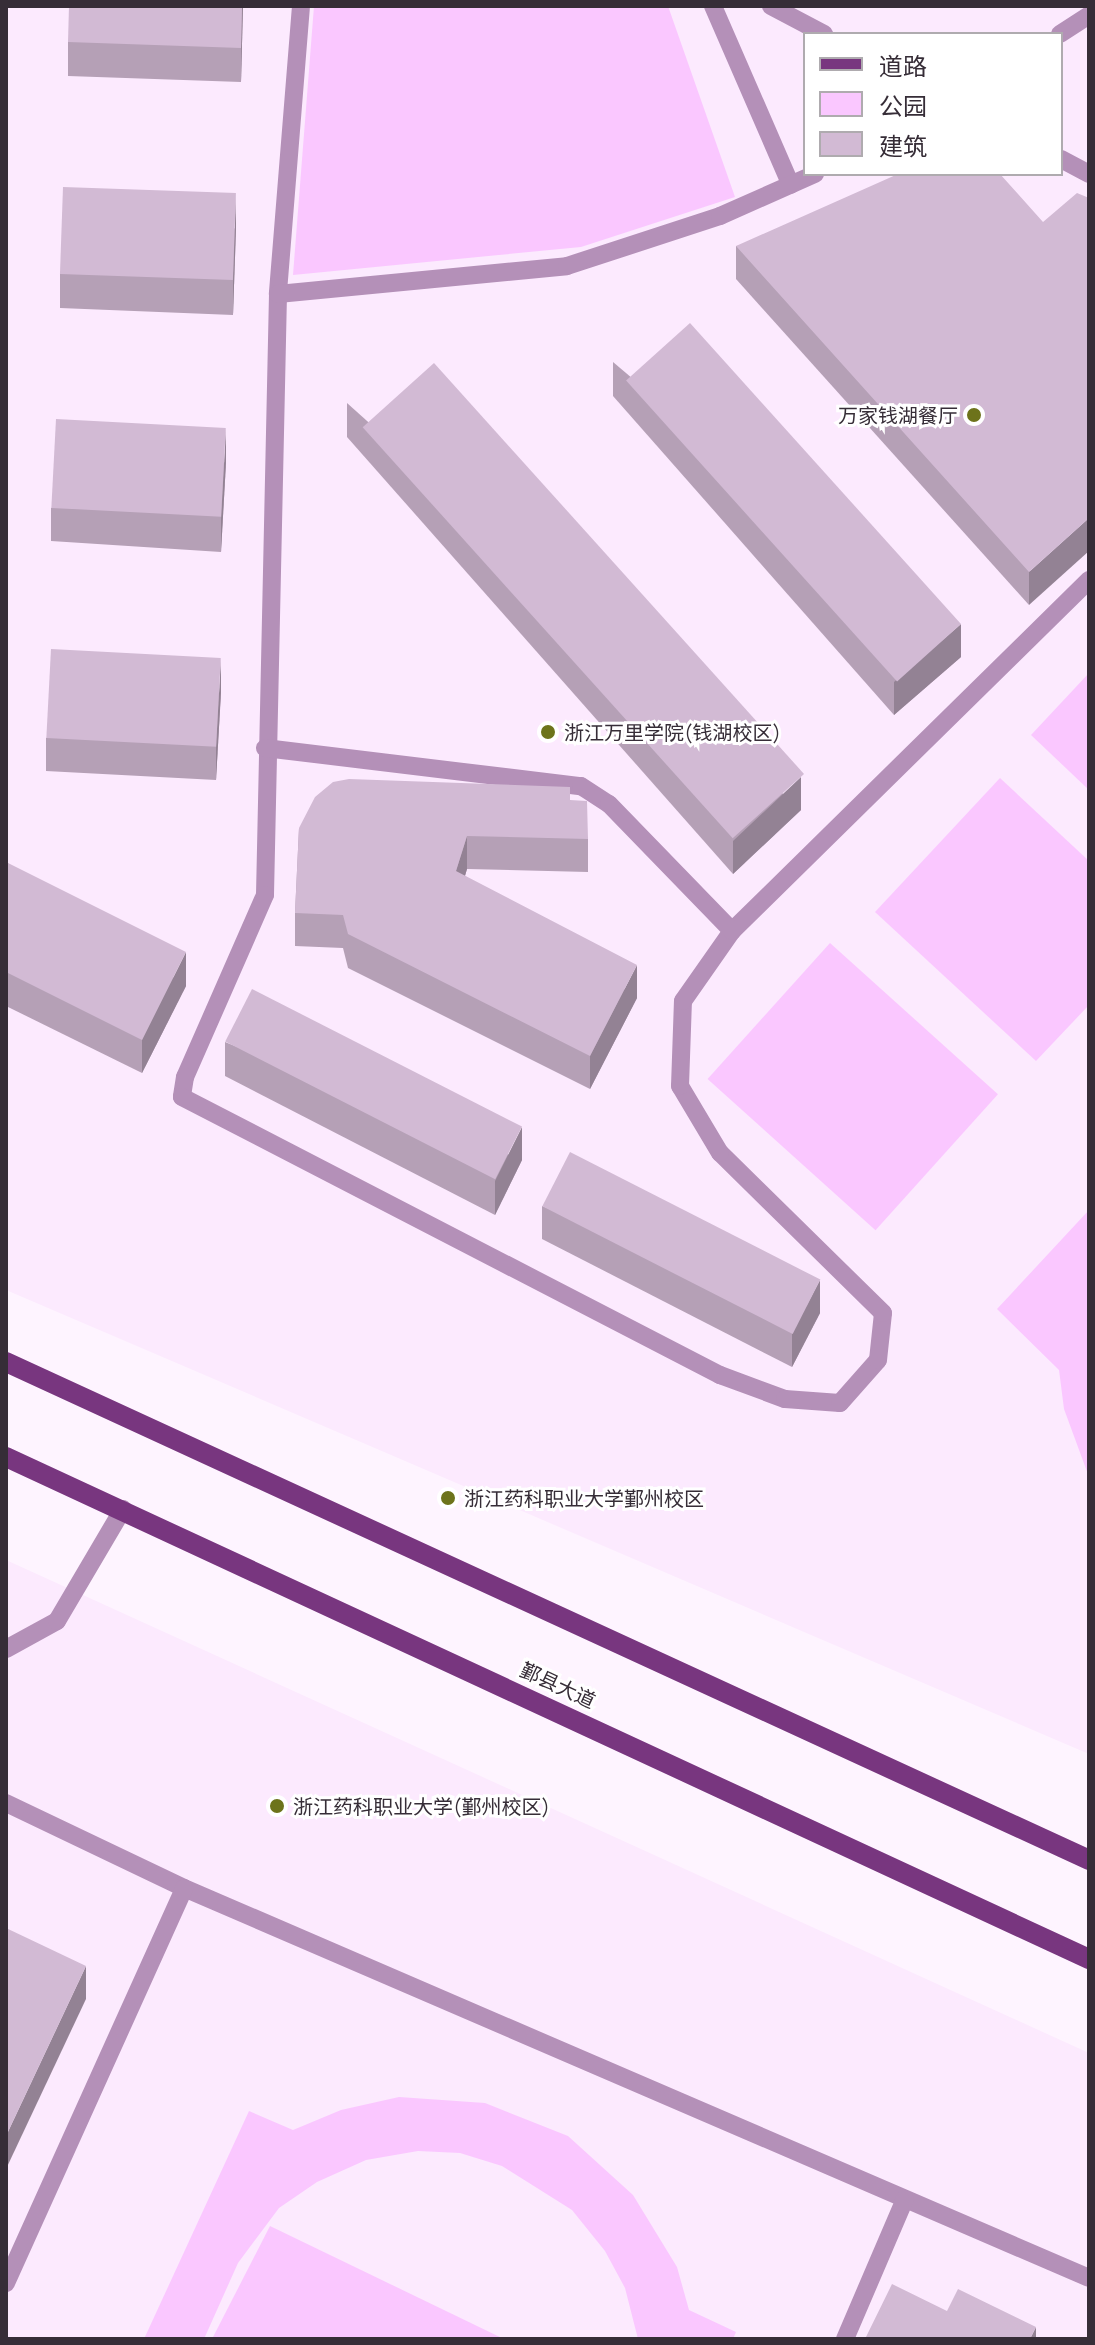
<!DOCTYPE html>
<meta charset="utf-8">
<style>
body{margin:0}
#map{position:relative;width:1095px;height:2345px;overflow:hidden;background:#fef4ff;font-family:Manrope,"Noto Sans SC",sans-serif}
div>[style]{position:absolute}
[style*='--x']{left:calc(var(--x)*1px);top:calc(var(--y)*1px);width:calc(var(--w)*1px);rotate:calc(var(--a)*1deg)}
.built>*{inset:0;background:#fceafe}
.green>*{inset:0;background:#fac7ff;transform-origin:0 0}
.lane>*{height:18px;margin:-9px;padding:0 9px;transform-origin:9px;border-radius:9px;background:#b490b8}
.primary>*{height:20px;margin:-10px;padding:0 10px;transform-origin:10px;border-radius:10px;background:#78367f}
.wall>*{inset:0;background:#b5a0b6}
.shaded-wall>*{inset:0;background:#938294}
.building>*{inset:0;background:#d2bad4;transform-origin:0 0}
.dots>*{width:22px;height:22px;translate:-50% -50%;box-sizing:border-box;border:4px solid #fff;border-radius:50%}
span{translate:-50% -50%;white-space:nowrap;text-align:center;line-height:1.15;-webkit-text-stroke:6px #fff;paint-order:stroke}
.poi-label{font-size:20px;color:#362d37}
.right{translate:-100% -50%;text-align:right}
.left{translate:0 -50%;text-align:left}
.street-label{font-size:20px;color:#362d37}
.frame{position:absolute;inset:0;border:8px solid #362d37;pointer-events:none}
.legend{position:absolute;left:803px;top:32px;width:260px;height:144px;box-sizing:border-box;background:#fff;border:2px solid #afabaf;margin:0;padding:10px 14px;list-style:none;font-size:24px;color:#362d37}
.legend li{display:flex;align-items:center;gap:16px;height:40px}
.legend b{width:40px;border:2px solid #afabaf}
</style>
<div id="map">
<div class="built">
<i style="clip-path:polygon(evenodd,6px 6px,1089px 6px,1089px 1754px,6px 1290px,6px 6px,805px 34px,1061px 34px,1061px 174px,805px 174px,805px 34px)"></i>
<i style="clip-path:polygon(6px 1560px,1089px 2053px,1089px 2339px,6px 2339px)"></i>
</div>
<div class="green">
<i style="clip-path:polygon(314px 6px,668px 6px,735px 197px,581px 247px,293px 275px)"></i>
<i style="clip-path:polygon(1089px 673px,1089px 790px,1031px 735px)"></i>
<i style="clip-path:polygon(1000px 778px,1089px 861px,1089px 1005px,1036px 1061px,875px 912px)"></i>
<i style="left:830px;top:943px;width:226px;height:183px;rotate:42deg"></i>
<i style="clip-path:polygon(1089px 1210px,1089px 1477px,1064px 1409px,1059px 1370px,997px 1309px)"></i>
<i style="clip-path:polygon(399px 2097px,485px 2103px,568px 2136px,633px 2195px,677px 2267px,689px 2310px,736px 2332px,733px 2339px,638px 2339px,625px 2288px,605px 2251px,572px 2210px,502px 2166px,460px 2153px,418px 2151px,366px 2160px,317px 2182px,279px 2208px,238px 2263px,204px 2339px,144px 2339px,249px 2111px,293px 2130px,341px 2110px)"></i>
<i style="clip-path:polygon(270px 2226px,504px 2339px,212px 2339px)"></i>
</div>
<div class="lane">
<i style="--x:301;--y:6;--w:289;--a:94.6"></i>
<i style="--x:278;--y:294;--w:601;--a:91.24"></i>
<i style="--x:265;--y:895;--w:199;--a:113.7"></i>
<i style="--x:185;--y:1077;--w:20;--a:99"></i>
<i style="--x:182;--y:1097;--w:606;--a:27.33"></i>
<i style="--x:720;--y:1375;--w:69;--a:20.3"></i>
<i style="--x:785;--y:1399;--w:55;--a:4.2"></i>
<i style="--x:840;--y:1403;--w:57;--a:-48.5"></i>
<i style="--x:878;--y:1360;--w:47;--a:-83.9"></i>
<i style="--x:883;--y:1313;--w:228;--a:-135.5"></i>
<i style="--x:720;--y:1153;--w:78;--a:-120.8"></i>
<i style="--x:680;--y:1086;--w:85;--a:-88"></i>
<i style="--x:683;--y:1001;--w:85;--a:-55"></i>
<i style="--x:732;--y:931;--w:501;--a:-44.51"></i>
<i style="--x:713;--y:6;--w:195;--a:66.5"></i>
<i style="--x:771;--y:6;--w:60;--a:27.8"></i>
<i style="--x:1060;--y:34;--w:35;--a:-33"></i>
<i style="--x:1061;--y:159;--w:32;--a:28"></i>
<i style="--x:278;--y:294;--w:290;--a:-5.5"></i>
<i style="--x:567;--y:266;--w:161;--a:-18.1"></i>
<i style="--x:720;--y:216;--w:104;--a:-23.9"></i>
<i style="--x:265;--y:748;--w:318;--a:6.9"></i>
<i style="--x:581;--y:786;--w:33;--a:33"></i>
<i style="--x:609;--y:804;--w:177;--a:45.9"></i>
<i style="--x:6;--y:1649;--w:58;--a:-28.8"></i>
<i style="--x:57;--y:1621;--w:130;--a:-59.5"></i>
<i style="--x:6;--y:1803;--w:197;--a:25.5"></i>
<i style="--x:184;--y:1888;--w:985;--a:23.31"></i>
<i style="--x:6;--y:2283;--w:433;--a:-65.7"></i>
<i style="--x:845;--y:2339;--w:152;--a:-66.8"></i>
</div>
<div class="primary">
<i style="--x:6;--y:1362;--w:1192;--a:24.69"></i>
<i style="--x:6;--y:1457;--w:1194;--a:24.87"></i>
</div>
<div class="wall">
<i style="clip-path:polygon(243px 6px,241px 82px,68px 76px,68px 42px)"></i>
<i style="clip-path:polygon(1043px 222px,1029px 605px,736px 279px,736px 246px)"></i>
<i style="clip-path:polygon(236px 228px,233px 315px,60px 308px,60px 274px)"></i>
<i style="clip-path:polygon(613px 362px,961px 657px,894px 715px,613px 396px)"></i>
<i style="clip-path:polygon(347px 403px,801px 810px,733px 874px,347px 437px)"></i>
<i style="clip-path:polygon(226px 462px,221px 552px,51px 541px,51px 508px)"></i>
<i style="clip-path:polygon(221px 692px,216px 780px,46px 771px,46px 738px)"></i>
<i style="clip-path:polygon(570px 800px,588px 839px,588px 872px,467px 869px,465px 876px,637px 998px,590px 1089px,348px 968px,343px 948px,295px 946px,295px 913px,299px 828px)"></i>
<i style="clip-path:polygon(6px 862px,186px 986px,142px 1073px,6px 1006px)"></i>
<i style="clip-path:polygon(225px 1042px,522px 1160px,495px 1215px,225px 1076px)"></i>
<i style="clip-path:polygon(542px 1206px,820px 1313px,792px 1367px,542px 1239px)"></i>
</div>
<div class="shaded-wall">
<i style="clip-path:polygon(242px 6px,243px 6px,241px 82px,241px 48px)"></i>
<i style="clip-path:polygon(236px 194px,236px 228px,233px 315px,233px 282px)"></i>
<i style="clip-path:polygon(226px 429px,226px 462px,221px 552px,221px 519px)"></i>
<i style="clip-path:polygon(1089px 518px,1089px 551px,1029px 605px,1029px 572px)"></i>
<i style="clip-path:polygon(961px 624px,961px 657px,894px 715px,894px 682px)"></i>
<i style="clip-path:polygon(221px 659px,221px 692px,216px 780px,216px 747px)"></i>
<i style="clip-path:polygon(801px 777px,801px 810px,733px 874px,733px 841px)"></i>
<i style="clip-path:polygon(467px 836px,467px 869px,456px 905px,456px 871px)"></i>
<i style="clip-path:polygon(186px 952px,186px 986px,142px 1073px,142px 1040px)"></i>
<i style="clip-path:polygon(637px 965px,637px 998px,590px 1089px,590px 1056px)"></i>
<i style="clip-path:polygon(522px 1127px,522px 1160px,495px 1215px,495px 1181px)"></i>
<i style="clip-path:polygon(820px 1280px,820px 1313px,792px 1367px,792px 1333px)"></i>
<i style="clip-path:polygon(86px 1966px,86px 1999px,6px 2169px,6px 2136px)"></i>
<i style="clip-path:polygon(1036px 2327px,1036px 2339px,1030px 2339px)"></i>
</div>
<div class="building">
<i style="clip-path:polygon(69px 6px,242px 6px,241px 48px,68px 42px)"></i>
<i style="clip-path:polygon(898px 174px,1000px 174px,1043px 222px,1077px 193px,1089px 198px,1089px 518px,1029px 572px,736px 246px)"></i>
<i style="left:63px;top:187px;width:173px;height:87px;rotate:2deg"></i>
<i style="left:690px;top:323px;width:405px;height:86px;rotate:48deg"></i>
<i style="left:434px;top:363px;width:553px;height:96px;rotate:48deg"></i>
<i style="left:56px;top:419px;width:170px;height:89px;rotate:3deg"></i>
<i style="left:51px;top:649px;width:170px;height:89px;rotate:3deg"></i>
<i style="clip-path:polygon(349px 779px,570px 787px,570px 800px,587px 801px,588px 839px,467px 836px,456px 871px,637px 965px,590px 1056px,348px 934px,343px 915px,295px 913px,299px 828px,315px 797px,333px 782px)"></i>
<i style="clip-path:polygon(6px 862px,186px 952px,142px 1040px,6px 972px)"></i>
<i style="left:252px;top:989px;width:303px;height:59px;rotate:27deg"></i>
<i style="left:570px;top:1152px;width:281px;height:61px;rotate:27deg"></i>
<i style="clip-path:polygon(6px 1928px,86px 1966px,6px 2136px)"></i>
<i style="clip-path:polygon(892px 2284px,947px 2311px,958px 2289px,1036px 2327px,1030px 2339px,865px 2339px)"></i>
</div>
<div class="dots">
<i style="left:974px;top:415px;background:#6d731b"></i>
<i style="left:548px;top:732px;background:#6d731b"></i>
<i style="left:448px;top:1498px;background:#6d731b"></i>
<i style="left:277px;top:1806px;background:#6d731b"></i>
</div>
<div class="poi-label">
<span class="right" style="left:958px;top:415px">万家钱湖餐厅</span>
<span class="left" style="left:564px;top:732px">浙江万里学院(钱湖校区)</span>
<span class="left" style="left:464px;top:1498px">浙江药科职业大学鄞州校区</span>
<span class="left" style="left:293px;top:1806px">浙江药科职业大学(鄞州校区)</span>
</div>
<div class="street-label">
<span style="left:558px;top:1685px;rotate:25deg">鄞县大道</span>
</div>
<div class="frame"></div>
<ul class="legend">
<li><b style="height:10px;background:#78367f"></b>道路</li>
<li><b style="height:22px;background:#fac7ff"></b>公园</li>
<li><b style="height:22px;background:#d2bad4"></b>建筑</li>
</ul>
</div>
